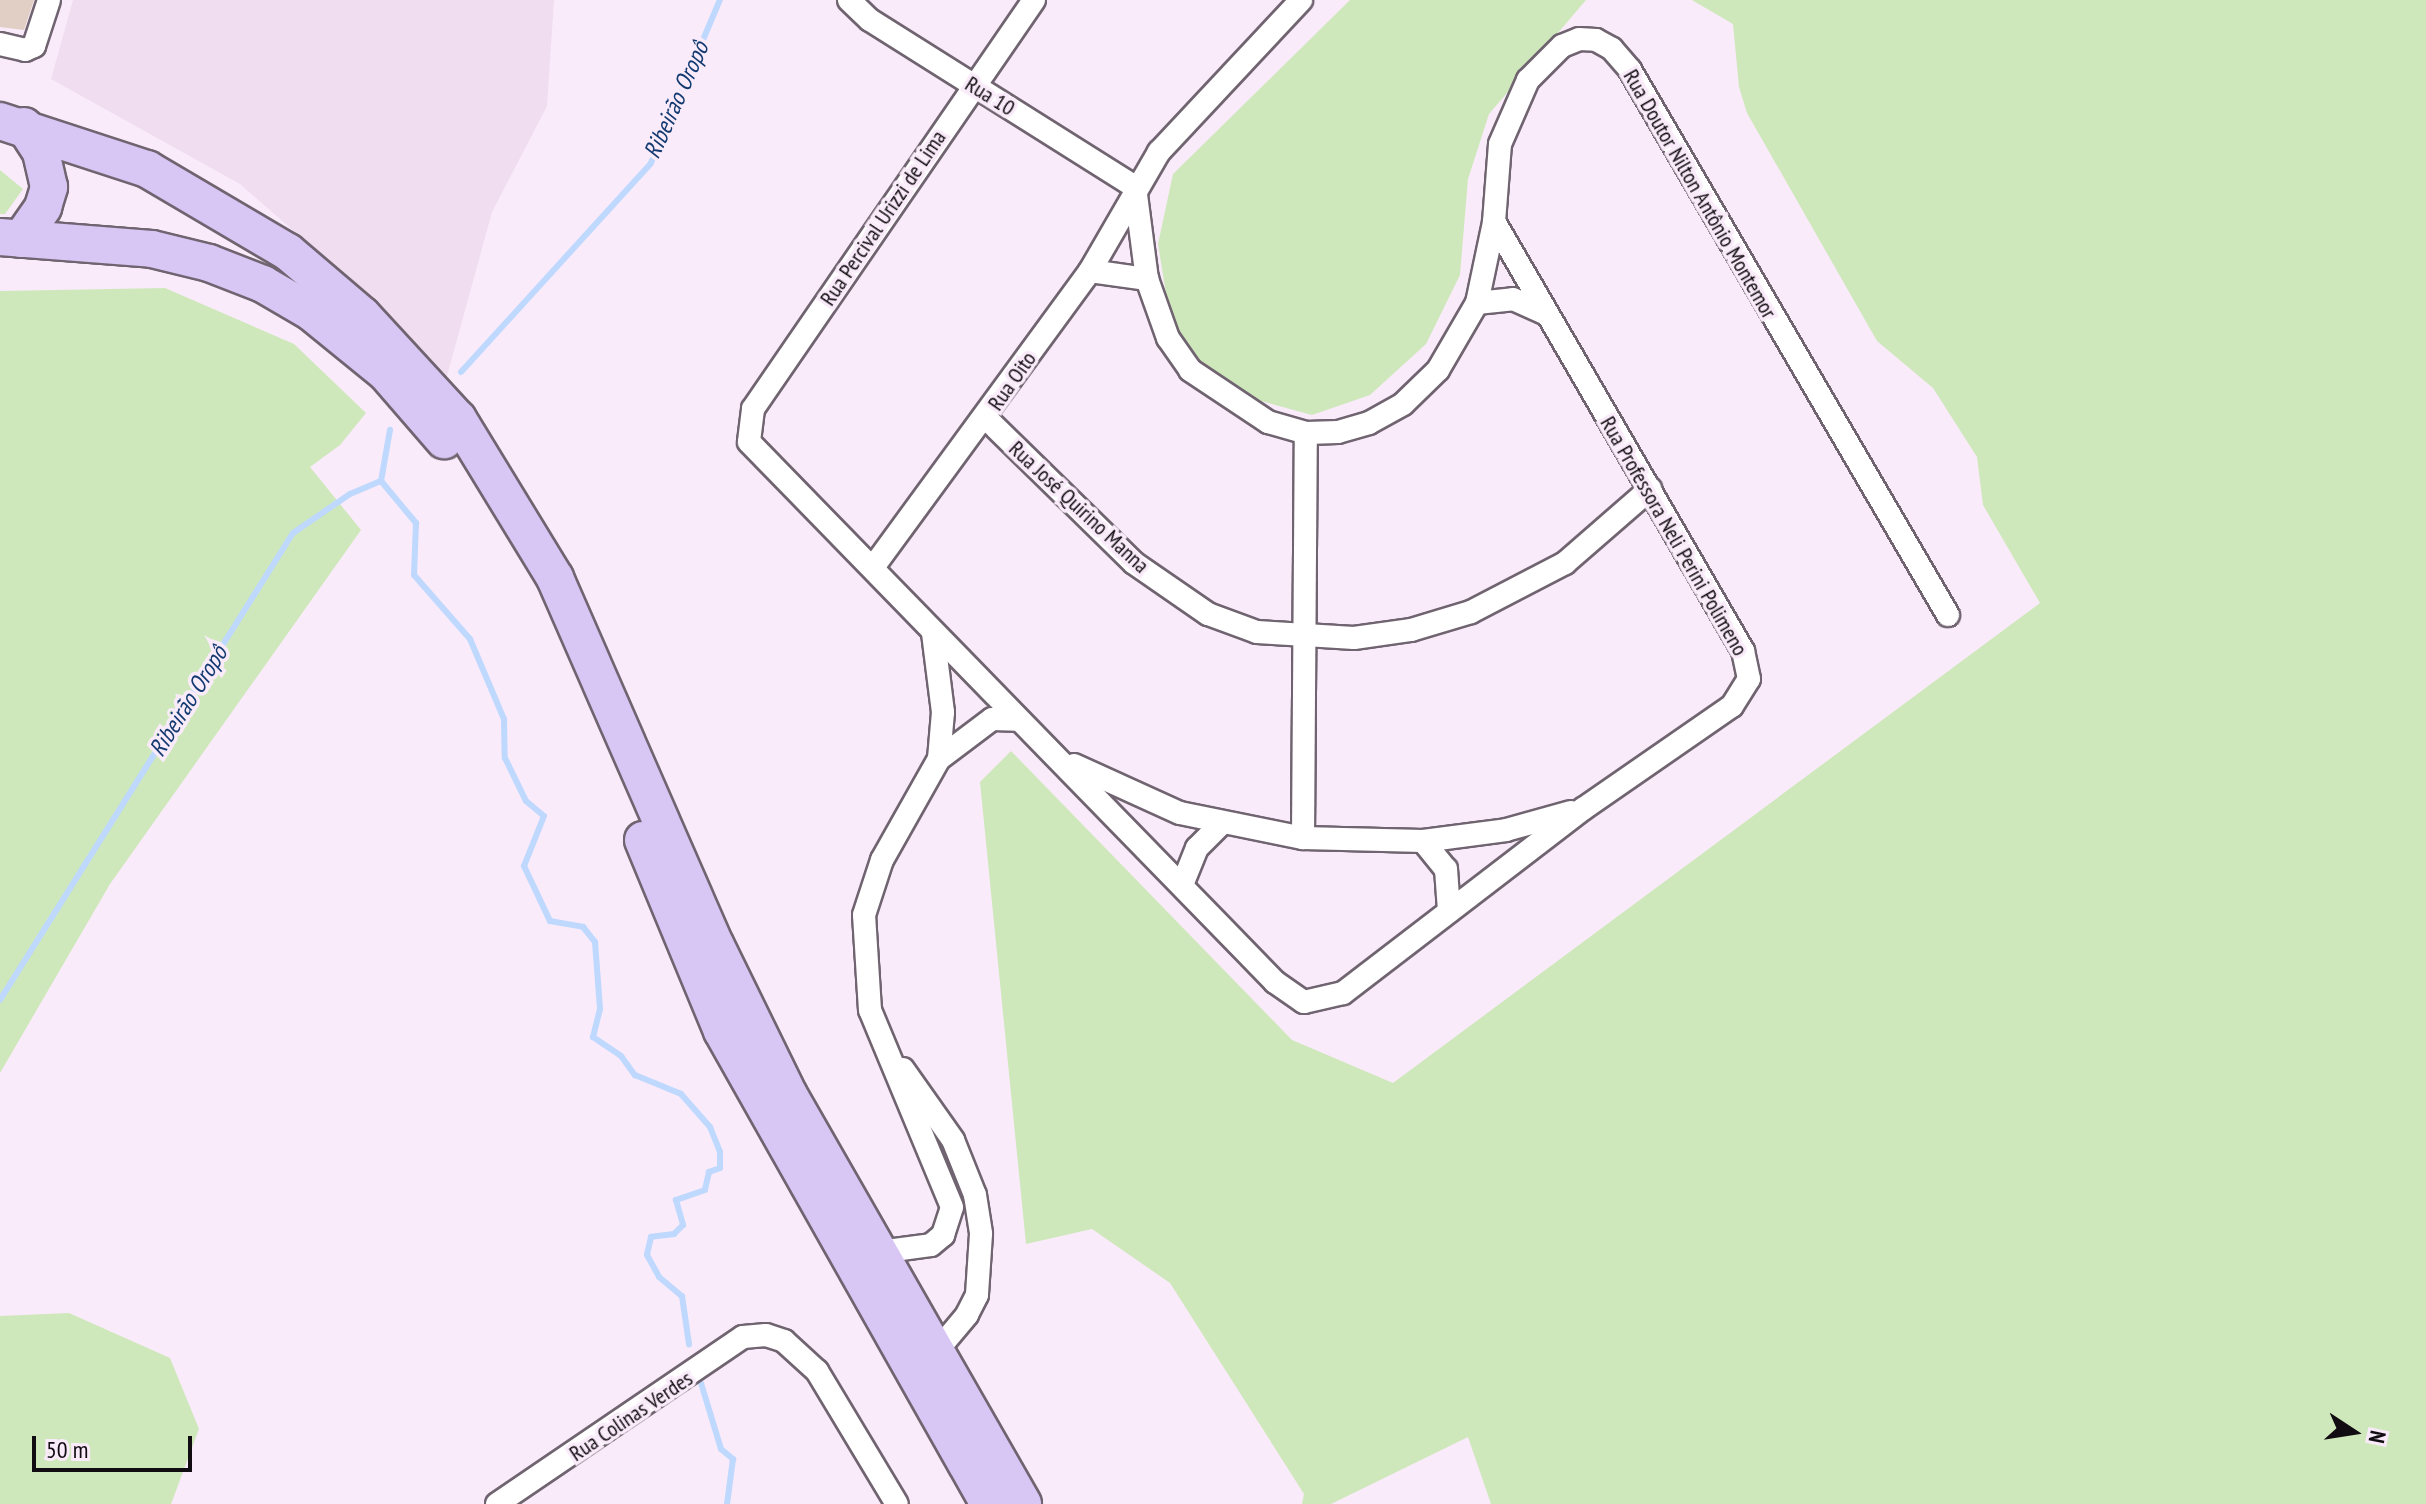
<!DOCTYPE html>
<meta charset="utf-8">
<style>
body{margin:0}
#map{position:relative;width:2426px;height:1504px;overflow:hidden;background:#f9ebf9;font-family:"PT Sans Narrow",sans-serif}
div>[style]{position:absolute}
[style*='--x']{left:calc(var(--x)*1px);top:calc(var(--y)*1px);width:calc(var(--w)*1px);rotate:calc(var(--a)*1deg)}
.built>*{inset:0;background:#f0ddf0}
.green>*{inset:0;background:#cfe8bb}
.stream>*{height:6px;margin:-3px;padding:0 3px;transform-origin:3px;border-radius:3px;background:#bed8fe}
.building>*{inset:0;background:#e1cfc5}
.roads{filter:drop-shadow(2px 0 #706470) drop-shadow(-2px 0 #706470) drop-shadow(0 2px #706470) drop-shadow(0 -2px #706470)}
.minor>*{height:22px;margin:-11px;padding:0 11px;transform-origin:11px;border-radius:11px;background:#fff}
.trunk>*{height:36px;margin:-18px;padding:0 18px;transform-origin:18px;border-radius:18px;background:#d8c6f4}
span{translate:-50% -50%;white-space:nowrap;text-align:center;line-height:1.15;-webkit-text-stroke:7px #f9ebf9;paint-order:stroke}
.street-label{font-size:22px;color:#110c11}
.water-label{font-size:24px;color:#123a71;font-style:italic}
.north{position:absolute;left:2314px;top:1392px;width:80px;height:80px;-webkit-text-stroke:6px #f9ebf9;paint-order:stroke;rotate:102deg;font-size:22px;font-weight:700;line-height:32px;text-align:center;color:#110c11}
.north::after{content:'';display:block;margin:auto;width:28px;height:36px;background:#110c11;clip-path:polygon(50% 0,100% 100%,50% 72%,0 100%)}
.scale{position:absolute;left:32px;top:1436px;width:160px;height:36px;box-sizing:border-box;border:4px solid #110c11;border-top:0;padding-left:10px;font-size:24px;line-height:28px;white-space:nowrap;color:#110c11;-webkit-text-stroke:6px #f9ebf9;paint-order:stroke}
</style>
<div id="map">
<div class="built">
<i style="clip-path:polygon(73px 0,554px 0,547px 106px,492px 212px,444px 387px,359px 288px,240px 184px,51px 79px)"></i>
</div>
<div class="green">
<i style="clip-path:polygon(1350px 0,1586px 0,1489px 114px,1468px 179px,1460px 275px,1426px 344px,1370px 395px,1312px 415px,1250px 398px,1197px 367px,1169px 312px,1158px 244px,1173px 174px)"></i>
<i style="clip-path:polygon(1692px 0,2426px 0,2426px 1504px,1491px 1504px,1468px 1437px,1331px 1504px,1302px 1504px,1304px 1494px,1170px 1283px,1092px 1229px,1026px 1244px,980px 782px,1011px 751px,1292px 1040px,1393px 1083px,2040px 603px,1983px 505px,1977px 457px,1933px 388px,1877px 341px,1747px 113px,1739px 87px,1733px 24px)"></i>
<i style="clip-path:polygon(0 170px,23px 189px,5px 214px,0 214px)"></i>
<i style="clip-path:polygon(165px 288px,294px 344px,366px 413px,340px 445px,310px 467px,361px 530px,110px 884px,0 1073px,0 291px)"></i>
<i style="clip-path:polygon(69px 1313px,170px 1358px,199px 1429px,171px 1504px,0 1504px,0 1316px)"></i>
</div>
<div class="stream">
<i style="--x:461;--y:372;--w:282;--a:-47.7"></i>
<i style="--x:651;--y:163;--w:177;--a:-67.1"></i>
<i style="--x:381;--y:481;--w:55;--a:50.2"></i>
<i style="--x:416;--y:523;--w:52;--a:92.2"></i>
<i style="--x:414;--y:575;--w:85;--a:48.8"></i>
<i style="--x:470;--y:639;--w:87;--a:67"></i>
<i style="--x:504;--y:719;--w:39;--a:89"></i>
<i style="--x:505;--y:758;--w:48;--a:64"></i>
<i style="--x:526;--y:801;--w:23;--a:40"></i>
<i style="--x:544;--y:816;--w:54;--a:111.8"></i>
<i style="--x:524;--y:866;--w:61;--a:64.7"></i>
<i style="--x:550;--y:921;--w:34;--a:10"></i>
<i style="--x:583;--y:927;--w:19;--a:51"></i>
<i style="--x:595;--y:942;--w:67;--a:85.7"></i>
<i style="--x:600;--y:1009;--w:29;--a:104"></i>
<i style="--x:593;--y:1037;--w:34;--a:34"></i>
<i style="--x:621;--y:1056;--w:24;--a:54"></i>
<i style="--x:635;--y:1075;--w:50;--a:22.4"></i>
<i style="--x:681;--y:1094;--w:44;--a:48.7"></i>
<i style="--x:710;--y:1127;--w:27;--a:68"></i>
<i style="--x:720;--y:1152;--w:16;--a:90"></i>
<i style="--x:720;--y:1168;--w:12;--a:160"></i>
<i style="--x:709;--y:1172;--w:18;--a:103"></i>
<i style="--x:705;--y:1190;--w:31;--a:161"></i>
<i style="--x:676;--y:1200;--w:26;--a:74"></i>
<i style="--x:683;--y:1225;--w:13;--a:135"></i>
<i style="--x:674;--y:1234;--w:23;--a:173"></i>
<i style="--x:651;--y:1237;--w:18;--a:103"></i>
<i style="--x:647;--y:1255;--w:25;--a:61"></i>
<i style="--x:659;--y:1277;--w:30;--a:40"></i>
<i style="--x:682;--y:1296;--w:49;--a:81.7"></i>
<i style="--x:0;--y:1000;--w:551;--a:-57.9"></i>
<i style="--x:293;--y:533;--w:69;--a:-34.4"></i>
<i style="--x:350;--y:494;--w:34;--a:-23"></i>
<i style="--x:381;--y:481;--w:52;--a:-80"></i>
<i style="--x:701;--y:1383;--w:69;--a:73.1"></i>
<i style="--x:721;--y:1449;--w:16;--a:40"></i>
<i style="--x:733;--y:1459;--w:45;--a:97.6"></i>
</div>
<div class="building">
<i style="clip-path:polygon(0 0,34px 0,24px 30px,0 27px)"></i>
</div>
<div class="roads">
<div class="minor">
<i style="--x:849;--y:0;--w:29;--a:44"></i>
<i style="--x:870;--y:20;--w:313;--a:32.2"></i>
<i style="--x:1034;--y:0;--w:496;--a:124.5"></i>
<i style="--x:753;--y:409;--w:33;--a:97"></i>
<i style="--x:749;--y:442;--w:754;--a:45.75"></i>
<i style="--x:1275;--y:982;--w:35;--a:35"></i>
<i style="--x:1304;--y:1002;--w:40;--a:-13"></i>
<i style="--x:1343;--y:993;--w:302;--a:-37.5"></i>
<i style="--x:1583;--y:809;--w:181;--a:-34.7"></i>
<i style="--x:1732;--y:706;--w:32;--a:-58"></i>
<i style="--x:1749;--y:679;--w:29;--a:-102"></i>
<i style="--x:1743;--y:651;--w:496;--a:-120.1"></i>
<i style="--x:0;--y:44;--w:26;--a:13"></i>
<i style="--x:25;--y:50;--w:10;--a:-24"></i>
<i style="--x:34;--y:46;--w:48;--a:-71.9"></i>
<i style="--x:1135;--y:187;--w:93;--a:82.6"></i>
<i style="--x:1147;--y:279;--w:63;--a:70.4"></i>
<i style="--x:1168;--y:338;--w:39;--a:55"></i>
<i style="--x:1190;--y:370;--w:94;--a:33.7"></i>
<i style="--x:1268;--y:422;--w:40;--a:16"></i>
<i style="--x:1306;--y:433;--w:32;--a:-2"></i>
<i style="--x:1338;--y:432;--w:32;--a:-16"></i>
<i style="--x:1369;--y:423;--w:39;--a:-29"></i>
<i style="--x:1403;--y:404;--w:49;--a:-44.2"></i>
<i style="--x:1438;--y:370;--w:78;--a:-59.8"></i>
<i style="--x:1477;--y:303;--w:83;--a:-78.1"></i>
<i style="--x:1494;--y:222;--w:78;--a:-85.6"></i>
<i style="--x:1500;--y:144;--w:70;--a:-66.4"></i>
<i style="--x:1528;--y:80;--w:48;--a:-45"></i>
<i style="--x:1562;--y:46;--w:18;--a:-22"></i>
<i style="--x:1579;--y:39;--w:17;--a:3"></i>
<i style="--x:1596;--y:40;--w:18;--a:29"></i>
<i style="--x:1612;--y:49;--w:28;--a:49"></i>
<i style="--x:1630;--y:70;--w:631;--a:59.74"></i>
<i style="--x:1090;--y:271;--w:58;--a:8"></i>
<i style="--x:1477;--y:303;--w:36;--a:-6"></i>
<i style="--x:1513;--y:299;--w:36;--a:24"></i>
<i style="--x:986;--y:418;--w:207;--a:44.4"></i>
<i style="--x:1134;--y:563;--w:90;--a:34.6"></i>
<i style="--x:1208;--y:614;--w:52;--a:20.2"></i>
<i style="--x:1257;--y:632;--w:97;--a:3.5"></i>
<i style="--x:1354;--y:638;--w:58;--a:-8"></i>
<i style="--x:1411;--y:630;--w:63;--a:-16.7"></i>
<i style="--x:1471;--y:612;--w:106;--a:-27.5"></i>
<i style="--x:1565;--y:563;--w:113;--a:-41"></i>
<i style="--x:874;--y:566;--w:366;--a:-53.8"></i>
<i style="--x:1090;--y:271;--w:138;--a:-59.9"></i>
<i style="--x:1159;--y:152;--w:208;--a:-46.9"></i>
<i style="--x:933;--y:633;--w:80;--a:82.8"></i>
<i style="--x:943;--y:712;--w:47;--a:94.9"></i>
<i style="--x:1074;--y:765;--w:116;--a:24.4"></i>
<i style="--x:1180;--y:813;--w:126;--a:11.5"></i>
<i style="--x:1303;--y:838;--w:120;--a:1.4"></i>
<i style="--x:1423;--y:841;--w:84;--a:-7.5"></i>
<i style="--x:1506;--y:830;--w:67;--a:-15.5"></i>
<i style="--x:1303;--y:838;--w:405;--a:-89.6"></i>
<i style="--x:1423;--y:841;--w:36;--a:51"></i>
<i style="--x:1446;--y:869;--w:42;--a:85.9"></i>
<i style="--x:1182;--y:885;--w:40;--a:-68"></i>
<i style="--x:1197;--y:848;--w:34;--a:-45"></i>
<i style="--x:903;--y:1069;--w:87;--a:54.8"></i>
<i style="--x:953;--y:1140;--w:59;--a:68.2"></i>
<i style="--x:975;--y:1195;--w:39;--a:81"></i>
<i style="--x:981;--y:1234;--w:61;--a:93.8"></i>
<i style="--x:977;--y:1295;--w:22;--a:117"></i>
<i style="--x:967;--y:1315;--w:48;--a:130"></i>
<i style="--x:879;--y:1252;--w:52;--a:-7.7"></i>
<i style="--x:931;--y:1245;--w:16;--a:-40"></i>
<i style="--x:943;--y:1235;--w:29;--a:-72"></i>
<i style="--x:952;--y:1207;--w:213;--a:-112.6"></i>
<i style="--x:870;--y:1010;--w:95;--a:-93.6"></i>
<i style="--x:864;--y:915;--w:58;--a:-71.9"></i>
<i style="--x:882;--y:860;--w:116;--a:-60.6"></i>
<i style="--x:939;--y:759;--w:66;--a:-37"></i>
<i style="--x:992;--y:719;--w:25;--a:2"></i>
<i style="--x:497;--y:1504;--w:297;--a:-34.2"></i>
<i style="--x:743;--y:1337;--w:23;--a:-5"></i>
<i style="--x:766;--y:1335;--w:19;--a:18"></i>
<i style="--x:784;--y:1341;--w:45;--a:42.3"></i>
<i style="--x:817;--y:1371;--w:155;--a:59"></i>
</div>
<div class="trunk">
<i style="--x:0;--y:121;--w:155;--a:18.1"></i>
<i style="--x:147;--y:169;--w:164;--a:30.5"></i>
<i style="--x:288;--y:252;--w:97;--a:40.4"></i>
<i style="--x:362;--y:315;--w:142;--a:47.3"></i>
<i style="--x:458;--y:419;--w:186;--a:58.6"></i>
<i style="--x:555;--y:578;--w:399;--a:66.4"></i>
<i style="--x:715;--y:944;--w:168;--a:63.9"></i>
<i style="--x:789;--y:1095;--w:471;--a:60.2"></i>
<i style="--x:0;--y:237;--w:152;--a:4.5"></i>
<i style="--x:152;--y:249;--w:59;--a:13.8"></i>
<i style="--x:209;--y:263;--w:58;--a:21.3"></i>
<i style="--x:263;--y:284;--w:56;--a:30.3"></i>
<i style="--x:311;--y:312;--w:97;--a:39.1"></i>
<i style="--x:386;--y:373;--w:89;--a:49.1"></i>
<i style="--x:21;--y:239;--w:39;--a:-55"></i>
<i style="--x:43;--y:207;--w:21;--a:-73"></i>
<i style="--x:49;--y:187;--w:36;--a:-103"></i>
<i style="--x:41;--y:152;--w:31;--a:-123"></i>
<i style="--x:643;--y:840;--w:207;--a:67.5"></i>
<i style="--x:722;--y:1031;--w:543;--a:60.56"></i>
</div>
</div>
<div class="street-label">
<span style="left:990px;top:96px;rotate:32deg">Rua 10</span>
<span style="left:1700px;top:194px;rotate:60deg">Rua Doutor Nilton Antônio Montemor</span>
<span style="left:883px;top:218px;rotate:-56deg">Rua Percival Urizzi de Lima</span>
<span style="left:1012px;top:381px;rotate:-55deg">Rua Oito</span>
<span style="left:1079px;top:507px;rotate:43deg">Rua José Quirino Manna</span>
<span style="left:1674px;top:536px;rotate:60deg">Rua Professora Neli Perini Polimeno</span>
<span style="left:631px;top:1416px;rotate:-34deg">Rua Colinas Verdes</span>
</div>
<div class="water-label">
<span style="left:676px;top:100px;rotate:-66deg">Ribeirão Oropô</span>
<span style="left:188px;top:701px;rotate:-58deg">Ribeirão Oropô</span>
</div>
<div class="north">N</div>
<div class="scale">50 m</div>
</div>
